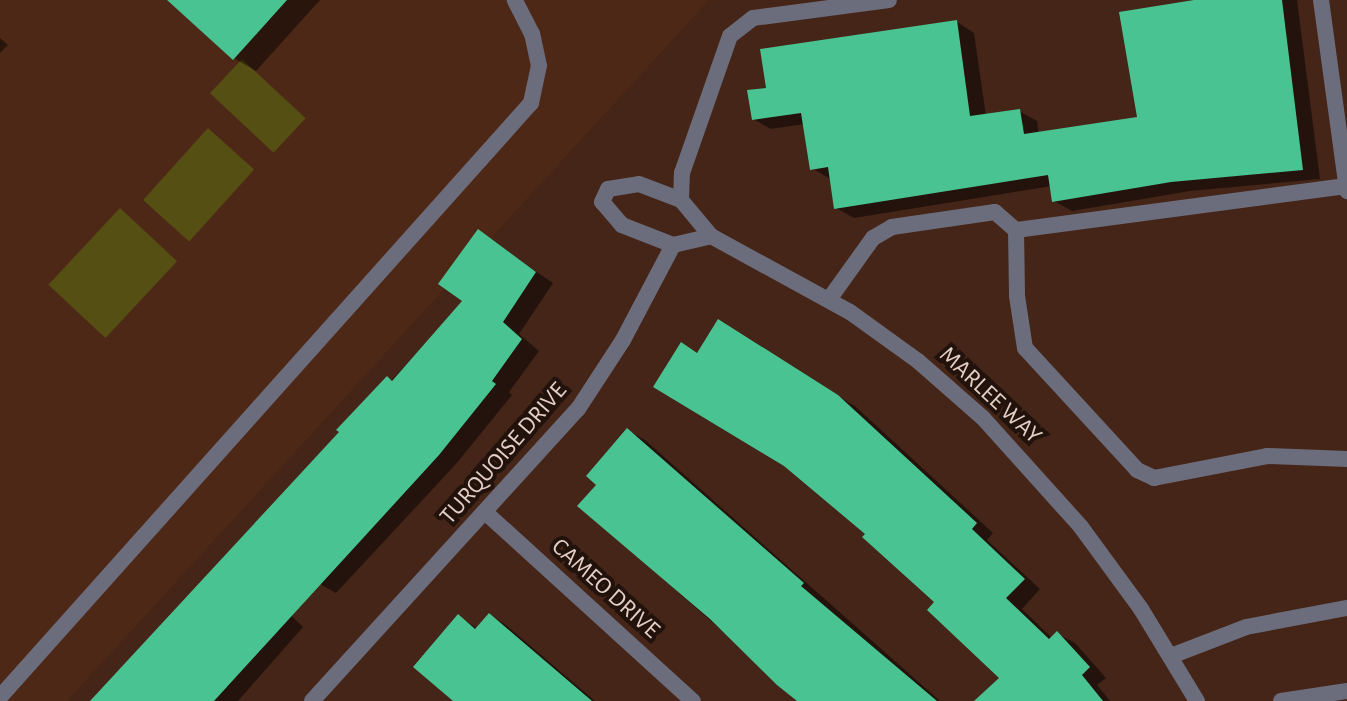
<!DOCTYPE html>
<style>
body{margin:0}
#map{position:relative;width:1347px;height:701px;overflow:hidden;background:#442517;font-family:"Alegreya Sans",sans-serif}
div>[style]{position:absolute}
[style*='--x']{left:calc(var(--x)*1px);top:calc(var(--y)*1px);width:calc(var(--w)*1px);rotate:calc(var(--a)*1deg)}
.built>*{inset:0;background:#4e2817}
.green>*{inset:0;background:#564f13;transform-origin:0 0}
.shadow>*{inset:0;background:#0007}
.building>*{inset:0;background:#4ac392}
.service>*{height:16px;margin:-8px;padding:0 8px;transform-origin:8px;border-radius:8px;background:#6c6d7c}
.minor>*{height:16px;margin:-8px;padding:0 8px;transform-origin:8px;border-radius:8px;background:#6c6d7c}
span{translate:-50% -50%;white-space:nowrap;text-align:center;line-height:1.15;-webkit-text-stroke:8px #21120c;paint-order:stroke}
.street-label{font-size:24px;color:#e5d0c8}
</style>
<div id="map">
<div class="built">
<i style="clip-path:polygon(0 0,709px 0,67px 701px,0 701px)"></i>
</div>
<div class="green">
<i style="left:242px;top:59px;width:87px;height:47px;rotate:43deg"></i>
<i style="left:208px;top:128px;width:62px;height:97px;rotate:42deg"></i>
<i style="left:120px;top:208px;width:78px;height:105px;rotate:43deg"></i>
</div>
<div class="shadow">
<i style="clip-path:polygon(170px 0,320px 0,256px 71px,234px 58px)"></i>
<i style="clip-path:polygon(1207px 0,1297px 0,1320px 179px,1190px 191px,1072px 211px,1054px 201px,1052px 186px,854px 218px,836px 208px,830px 179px,812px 168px,805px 124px,771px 129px,753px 119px,768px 90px,957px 22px,974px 33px,986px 116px,1019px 111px,1037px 121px,1039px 134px,1139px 119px)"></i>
<i style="clip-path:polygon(0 38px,8px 45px,0 53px)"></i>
<i style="clip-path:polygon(478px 232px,553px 283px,519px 334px,539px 351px,509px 392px,512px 395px,456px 464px,336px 593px,318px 583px,279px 604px,303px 627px,238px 701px,93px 701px,465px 301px)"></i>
<i style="clip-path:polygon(736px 332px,856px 407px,993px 533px,987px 540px,1040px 589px,1022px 609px,1052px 638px,1058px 634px,1075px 643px,1106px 678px,1097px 685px,1110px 701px,1000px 701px,1002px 678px,937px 602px,698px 355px)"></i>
<i style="clip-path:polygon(627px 430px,645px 440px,940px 701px,802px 701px,580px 506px,598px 484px)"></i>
<i style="clip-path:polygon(490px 615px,506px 625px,595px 701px,453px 701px,458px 616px,478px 629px)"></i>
</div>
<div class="building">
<i style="clip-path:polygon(167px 0,287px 0,233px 60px)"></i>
<i style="clip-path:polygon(1194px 0,1282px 0,1303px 170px,1171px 182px,1052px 202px,1048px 175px,834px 209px,828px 167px,810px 170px,801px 113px,752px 120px,747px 90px,766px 88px,760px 49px,957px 20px,970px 116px,1020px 109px,1024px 134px,1137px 117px,1119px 12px)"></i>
<i style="clip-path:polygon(478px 229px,536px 272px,503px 322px,522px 339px,492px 381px,496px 384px,439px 455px,214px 701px,90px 701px,339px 432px,336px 430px,387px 376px,392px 381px,462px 301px,438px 284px)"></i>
<i style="clip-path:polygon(718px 319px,838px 395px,977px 523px,972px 529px,1025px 579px,1006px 598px,1049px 639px,1057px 631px,1090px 667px,1082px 675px,1103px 701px,974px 701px,999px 678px,927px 610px,934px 602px,862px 537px,865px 534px,784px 466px,653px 387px,681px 342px,697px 353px)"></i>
<i style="clip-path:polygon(627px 428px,804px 583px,801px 586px,937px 701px,797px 701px,777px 685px,710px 619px,577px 506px,596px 485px,586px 476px)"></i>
<i style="clip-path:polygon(489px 613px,592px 701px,453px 701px,413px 667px,458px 614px,475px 629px)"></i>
</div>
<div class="service">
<i style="--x:1321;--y:0;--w:193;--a:82.2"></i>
<i style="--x:1016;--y:230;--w:66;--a:89.1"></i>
<i style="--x:1017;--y:296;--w:53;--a:81.3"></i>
<i style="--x:1025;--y:348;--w:166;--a:47.4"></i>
<i style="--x:1137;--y:470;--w:19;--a:25"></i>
<i style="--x:1154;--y:478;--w:115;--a:-11"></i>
<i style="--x:1267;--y:456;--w:80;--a:2.1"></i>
<i style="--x:673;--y:245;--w:55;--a:-158.6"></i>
<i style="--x:622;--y:225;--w:30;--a:-131"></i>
<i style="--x:602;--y:202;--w:14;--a:-65"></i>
<i style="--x:608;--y:189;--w:31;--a:-9"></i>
<i style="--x:639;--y:184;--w:45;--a:20.9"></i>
<i style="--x:681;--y:200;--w:27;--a:-88"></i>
<i style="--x:682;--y:173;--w:145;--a:-70.7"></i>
<i style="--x:730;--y:36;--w:29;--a:-38"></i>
<i style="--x:753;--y:18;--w:137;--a:-7.5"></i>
<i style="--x:830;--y:298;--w:74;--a:-54.4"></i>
<i style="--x:873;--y:238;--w:22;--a:-30"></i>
<i style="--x:892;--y:227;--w:104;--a:-8.3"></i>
<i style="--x:995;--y:212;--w:28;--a:41"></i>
<i style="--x:1016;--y:230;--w:333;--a:-7.6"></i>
<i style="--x:0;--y:697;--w:797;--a:-48.21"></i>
<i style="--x:531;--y:103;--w:38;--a:-78"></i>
<i style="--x:539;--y:66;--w:33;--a:-102"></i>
<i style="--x:532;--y:34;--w:38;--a:-117"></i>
<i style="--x:1281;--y:701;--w:67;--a:-8.6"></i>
</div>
<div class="minor">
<i style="--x:681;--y:200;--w:47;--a:50.2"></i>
<i style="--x:711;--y:236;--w:158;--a:28.7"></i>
<i style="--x:850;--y:312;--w:84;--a:35.8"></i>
<i style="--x:918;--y:361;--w:86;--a:41.2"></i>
<i style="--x:983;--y:418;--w:147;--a:48"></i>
<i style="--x:1081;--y:527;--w:102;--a:53.8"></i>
<i style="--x:1141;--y:609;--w:108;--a:58.7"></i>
<i style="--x:485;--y:512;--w:281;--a:42.3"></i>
<i style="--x:1171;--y:656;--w:80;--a:-21.1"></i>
<i style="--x:1246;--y:627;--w:103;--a:-10.7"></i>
<i style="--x:312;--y:701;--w:395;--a:-47.7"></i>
<i style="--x:578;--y:409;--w:82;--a:-56.9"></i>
<i style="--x:623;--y:340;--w:107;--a:-62.2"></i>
<i style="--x:673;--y:245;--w:39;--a:-13"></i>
</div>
<div class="street-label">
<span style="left:990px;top:396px;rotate:43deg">MARLEE WAY</span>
<span style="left:504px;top:454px;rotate:-49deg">TURQUOISE DRIVE</span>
<span style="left:605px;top:589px;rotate:42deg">CAMEO DRIVE</span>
</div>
</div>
